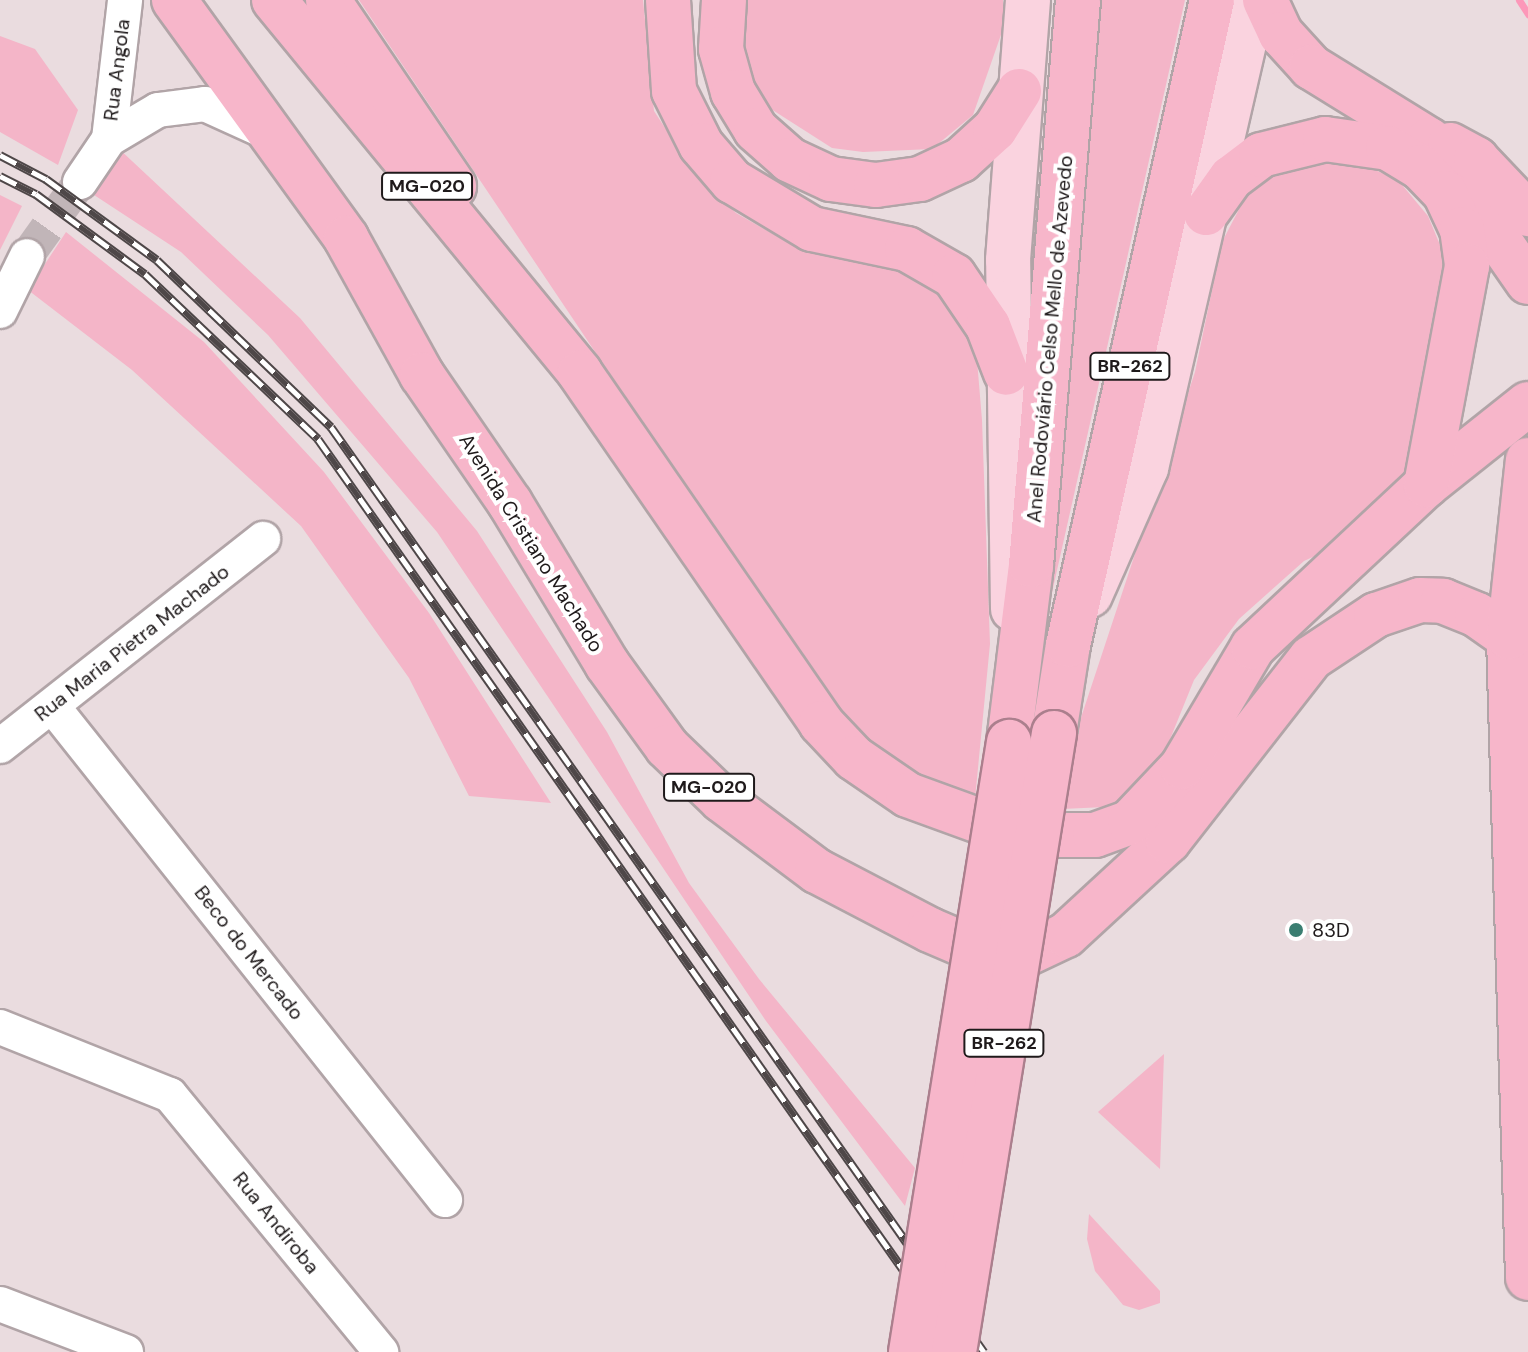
<!DOCTYPE html>
<meta charset="utf-8">
<style>
body{margin:0}
#map{position:relative;width:1528px;height:1352px;overflow:hidden;background:#eadcdf;font-family:"DM Sans",sans-serif}
div>[style]{position:absolute}
[style*='--x']{left:calc(var(--x)*1px);top:calc(var(--y)*1px);width:calc(var(--w)*1px);rotate:calc(var(--a)*1deg)}
.green>*{inset:0;background:#f4b5c8}
.stream>*{height:7px;margin:-3.5px;padding:0 3.5px;transform-origin:3.5px;border-radius:3.5px;background:#fc98b9}
.minor-tunnel>*{height:34px;margin-top:-17px;transform-origin:0;background:repeating-linear-gradient(90deg,#c1b5b8 0 34px,transparent 0 51px)}
.roads{filter:drop-shadow(2px 0 #b1a4a7) drop-shadow(-2px 0 #b1a4a7) drop-shadow(0 2px #b1a4a7) drop-shadow(0 -2px #b1a4a7)}
.minor>*{height:34px;margin:-17px;padding:0 17px;transform-origin:17px;border-radius:17px;background:#fff}
.major>*{height:44px;margin:-22px;padding:0 22px;transform-origin:22px;border-radius:22px;background:#fad3df}
.highway>*{height:44px;margin:-22px;padding:0 22px;transform-origin:22px;border-radius:22px;background:#f7b6ca}
.rail>*{height:9px;margin-top:-4.5px;transform-origin:0;background:repeating-linear-gradient(90deg,#fff 0 18px,#4e4748 0 36px);box-sizing:border-box;border-block:2px solid #4e4748}
.bridges{filter:drop-shadow(2px 0 #ab7f8d) drop-shadow(-2px 0 #ab7f8d) drop-shadow(0 2px #ab7f8d) drop-shadow(0 -2px #ab7f8d)}
.highway-bridge>*{height:44px;margin:-22px;padding:0 22px;transform-origin:22px;border-radius:22px;background:#f7b6ca}
.dots>*{width:22px;height:22px;translate:-50% -50%;box-sizing:border-box;border:4px solid #fff;border-radius:50%}
span{translate:-50% -50%;white-space:nowrap;text-align:center;line-height:1.15;-webkit-text-stroke:8px #fff;paint-order:stroke}
.shield-label span{padding:2px 6px;background:#fff;border:2px solid;border-radius:6px;-webkit-text-stroke-width:0}
.shield-label{font-size:18px;color:#1f1a1b;font-weight:700}
.street-label{font-size:20px;color:#1f1a1b}
.poi-label{font-size:20px;color:#1f1a1b}
.left{translate:0 -50%;text-align:left}
</style>
<div id="map">
<div class="green">
<i style="clip-path:polygon(359px 0,643px 0,654px 111px,692px 169px,736px 213px,799px 249px,864px 257px,915px 277px,951px 303px,975px 336px,982px 420px,990px 644px,975px 799px,928px 782px,881px 754px,830px 702px)"></i>
<i style="clip-path:polygon(745px 0,1003px 0,1003px 29px,973px 115px,932px 149px,863px 152px,832px 148px,771px 109px,743px 70px,737px 20px)"></i>
<i style="clip-path:polygon(1096px 0,1185px 0,1038px 655px)"></i>
<i style="clip-path:polygon(0 36px,35px 49px,78px 110px,58px 165px,0 132px)"></i>
<i style="clip-path:polygon(117px 147px,300px 318px,477px 531px,607px 732px,689px 883px,759px 979px,915px 1168px,905px 1206px,766px 1021px,437px 532px,268px 335px,181px 252px,88px 191px)"></i>
<i style="clip-path:polygon(1352px 160px,1398px 180px,1428px 216px,1450px 269px,1411px 483px,1361px 535px,1304px 561px,1239px 619px,1194px 680px,1164px 754px,1135px 792px,1105px 807px,1062px 809px,1070px 751px,1195px 372px,1222px 242px,1249px 190px,1293px 162px)"></i>
<i style="clip-path:polygon(0 195px,22px 206px,0 250px)"></i>
<i style="clip-path:polygon(66px 232px,204px 342px,324px 472px,429px 613px,551px 803px,469px 796px,409px 678px,301px 526px,132px 370px,28px 290px)"></i>
<i style="clip-path:polygon(1164px 1054px,1160px 1169px,1098px 1112px)"></i>
<i style="clip-path:polygon(1089px 1214px,1160px 1291px,1160px 1303px,1139px 1310px,1123px 1305px,1095px 1271px,1087px 1239px)"></i>
</div>
<div class="stream">
<i style="--x:1519;--y:0;--w:17;--a:57"></i>
</div>
<div class="minor-tunnel">
<i style="--x:27;--y:256;--w:91;--a:-54.4"></i>
</div>
<div class="roads">
<div class="minor">
<i style="--x:109;--y:139;--w:140;--a:-83.4"></i>
<i style="--x:80;--y:182;--w:52;--a:-56"></i>
<i style="--x:109;--y:139;--w:57;--a:-30.6"></i>
<i style="--x:158;--y:110;--w:47;--a:-7.3"></i>
<i style="--x:205;--y:104;--w:72;--a:24.4"></i>
<i style="--x:0;--y:311;--w:61;--a:-63.9"></i>
<i style="--x:53;--y:707;--w:630;--a:51.51"></i>
<i style="--x:0;--y:746;--w:335;--a:-38.2"></i>
<i style="--x:0;--y:1027;--w:183;--a:21.8"></i>
<i style="--x:170;--y:1095;--w:333;--a:50.6"></i>
<i style="--x:0;--y:1304;--w:135;--a:20.9"></i>
</div>
<div class="major">
<i style="--x:1090;--y:595;--w:139;--a:-66.2"></i>
<i style="--x:1146;--y:468;--w:480;--a:-77"></i>
<i style="--x:1013;--y:609;--w:349;--a:-90.8"></i>
<i style="--x:1008;--y:260;--w:261;--a:-85.6"></i>
</div>
<div class="highway">
<i style="--x:174;--y:0;--w:294;--a:54.1"></i>
<i style="--x:346;--y:238;--w:157;--a:61"></i>
<i style="--x:422;--y:375;--w:155;--a:55.5"></i>
<i style="--x:510;--y:503;--w:188;--a:58.9"></i>
<i style="--x:607;--y:664;--w:102;--a:54.1"></i>
<i style="--x:667;--y:747;--w:76;--a:43.9"></i>
<i style="--x:722;--y:800;--w:119;--a:36.8"></i>
<i style="--x:817;--y:871;--w:127;--a:27.6"></i>
<i style="--x:930;--y:930;--w:84;--a:23.2"></i>
<i style="--x:1007;--y:963;--w:65;--a:-25.4"></i>
<i style="--x:1066;--y:935;--w:139;--a:-42.7"></i>
<i style="--x:1168;--y:841;--w:232;--a:-52"></i>
<i style="--x:1311;--y:658;--w:78;--a:-33.5"></i>
<i style="--x:1376;--y:615;--w:46;--a:-18.8"></i>
<i style="--x:1420;--y:600;--w:23;--a:2"></i>
<i style="--x:1443;--y:601;--w:37;--a:22"></i>
<i style="--x:1477;--y:615;--w:39;--a:35"></i>
<i style="--x:1509;--y:637;--w:641;--a:88.3"></i>
<i style="--x:274;--y:0;--w:482;--a:50.6"></i>
<i style="--x:580;--y:373;--w:425;--a:55.4"></i>
<i style="--x:821;--y:723;--w:48;--a:46.7"></i>
<i style="--x:854;--y:758;--w:65;--a:34.4"></i>
<i style="--x:908;--y:795;--w:117;--a:20"></i>
<i style="--x:1018;--y:835;--w:77;--a:0"></i>
<i style="--x:1095;--y:835;--w:37;--a:-20"></i>
<i style="--x:1130;--y:822;--w:76;--a:-46.6"></i>
<i style="--x:1182;--y:767;--w:139;--a:-59.4"></i>
<i style="--x:1253;--y:647;--w:237;--a:-43.1"></i>
<i style="--x:1426;--y:485;--w:130;--a:-38.5"></i>
<i style="--x:328;--y:0;--w:225;--a:55.9"></i>
<i style="--x:668;--y:0;--w:91;--a:86.2"></i>
<i style="--x:674;--y:91;--w:60;--a:63.4"></i>
<i style="--x:701;--y:145;--w:48;--a:49.3"></i>
<i style="--x:732;--y:181;--w:93;--a:31"></i>
<i style="--x:812;--y:229;--w:97;--a:11.9"></i>
<i style="--x:907;--y:249;--w:54;--a:29.9"></i>
<i style="--x:954;--y:276;--w:60;--a:55.8"></i>
<i style="--x:988;--y:326;--w:50;--a:69"></i>
<i style="--x:724;--y:0;--w:49;--a:93.5"></i>
<i style="--x:721;--y:49;--w:45;--a:74.4"></i>
<i style="--x:733;--y:92;--w:44;--a:58.8"></i>
<i style="--x:756;--y:130;--w:45;--a:41.4"></i>
<i style="--x:790;--y:160;--w:45;--a:24.9"></i>
<i style="--x:831;--y:179;--w:45;--a:7.6"></i>
<i style="--x:876;--y:185;--w:44;--a:-7.8"></i>
<i style="--x:920;--y:179;--w:45;--a:-24.9"></i>
<i style="--x:961;--y:160;--w:46;--a:-42.4"></i>
<i style="--x:995;--y:129;--w:45;--a:-57.7"></i>
<i style="--x:1265;--y:0;--w:38;--a:65"></i>
<i style="--x:1281;--y:34;--w:45;--a:47.7"></i>
<i style="--x:1311;--y:67;--w:139;--a:31.7"></i>
<i style="--x:1429;--y:140;--w:173;--a:55.1"></i>
<i style="--x:1450;--y:145;--w:30;--a:28"></i>
<i style="--x:1476;--y:159;--w:76;--a:46.6"></i>
<i style="--x:1206;--y:213;--w:43;--a:-54.5"></i>
<i style="--x:1231;--y:178;--w:38;--a:-37"></i>
<i style="--x:1261;--y:155;--w:66;--a:-14"></i>
<i style="--x:1325;--y:139;--w:64;--a:8.1"></i>
<i style="--x:1388;--y:148;--w:37;--a:31"></i>
<i style="--x:1420;--y:167;--w:36;--a:46"></i>
<i style="--x:1445;--y:193;--w:40;--a:65"></i>
<i style="--x:1462;--y:229;--w:37;--a:82"></i>
<i style="--x:1467;--y:266;--w:223;--a:100.6"></i>
<i style="--x:1509;--y:637;--w:178;--a:-83.9"></i>
<i style="--x:1054;--y:733;--w:89;--a:-81"></i>
<i style="--x:1068;--y:645;--w:661;--a:-77.41"></i>
<i style="--x:1009;--y:742;--w:178;--a:-82.9"></i>
<i style="--x:1031;--y:565;--w:567;--a:-85.24"></i>
</div>
</div>
<div class="rail">
<i style="--x:0;--y:155;--w:52;--a:27.6"></i>
<i style="--x:46;--y:179;--w:137;--a:36.1"></i>
<i style="--x:157;--y:260;--w:241;--a:43.8"></i>
<i style="--x:331;--y:427;--w:1132;--a:54.78"></i>
<i style="--x:0;--y:176;--w:40;--a:26.6"></i>
<i style="--x:36;--y:194;--w:135;--a:36.3"></i>
<i style="--x:145;--y:274;--w:239;--a:43.6"></i>
<i style="--x:318;--y:439;--w:1117;--a:54.84"></i>
</div>
<div class="bridges">
<div class="highway-bridge">
<i style="--x:911;--y:1352;--w:618;--a:-80.87"></i>
<i style="--x:954;--y:1352;--w:627;--a:-80.82"></i>
</div>
</div>
<div class="dots">
<i style="left:1296px;top:930px;background:#3a7e71"></i>
</div>
<div class="shield-label">
<span style="left:427px;top:186px">MG-020</span>
<span style="left:1130px;top:366px">BR-262</span>
<span style="left:709px;top:787px">MG-020</span>
<span style="left:1004px;top:1043px">BR-262</span>
</div>
<div class="street-label">
<span style="left:117px;top:70px;rotate:-83deg">Rua Angola</span>
<span style="left:1050px;top:339px;rotate:-85deg">Anel Rodoviário Celso Mello de Azevedo</span>
<span style="left:531px;top:543px;rotate:58deg">Avenida Cristiano Machado</span>
<span style="left:132px;top:643px;rotate:-38deg">Rua Maria Pietra Machado</span>
<span style="left:249px;top:953px;rotate:52deg">Beco do Mercado</span>
<span style="left:276px;top:1223px;rotate:51deg">Rua Andiroba</span>
</div>
<div class="poi-label">
<span class="left" style="left:1312px;top:930px">83D</span>
</div>
</div>
